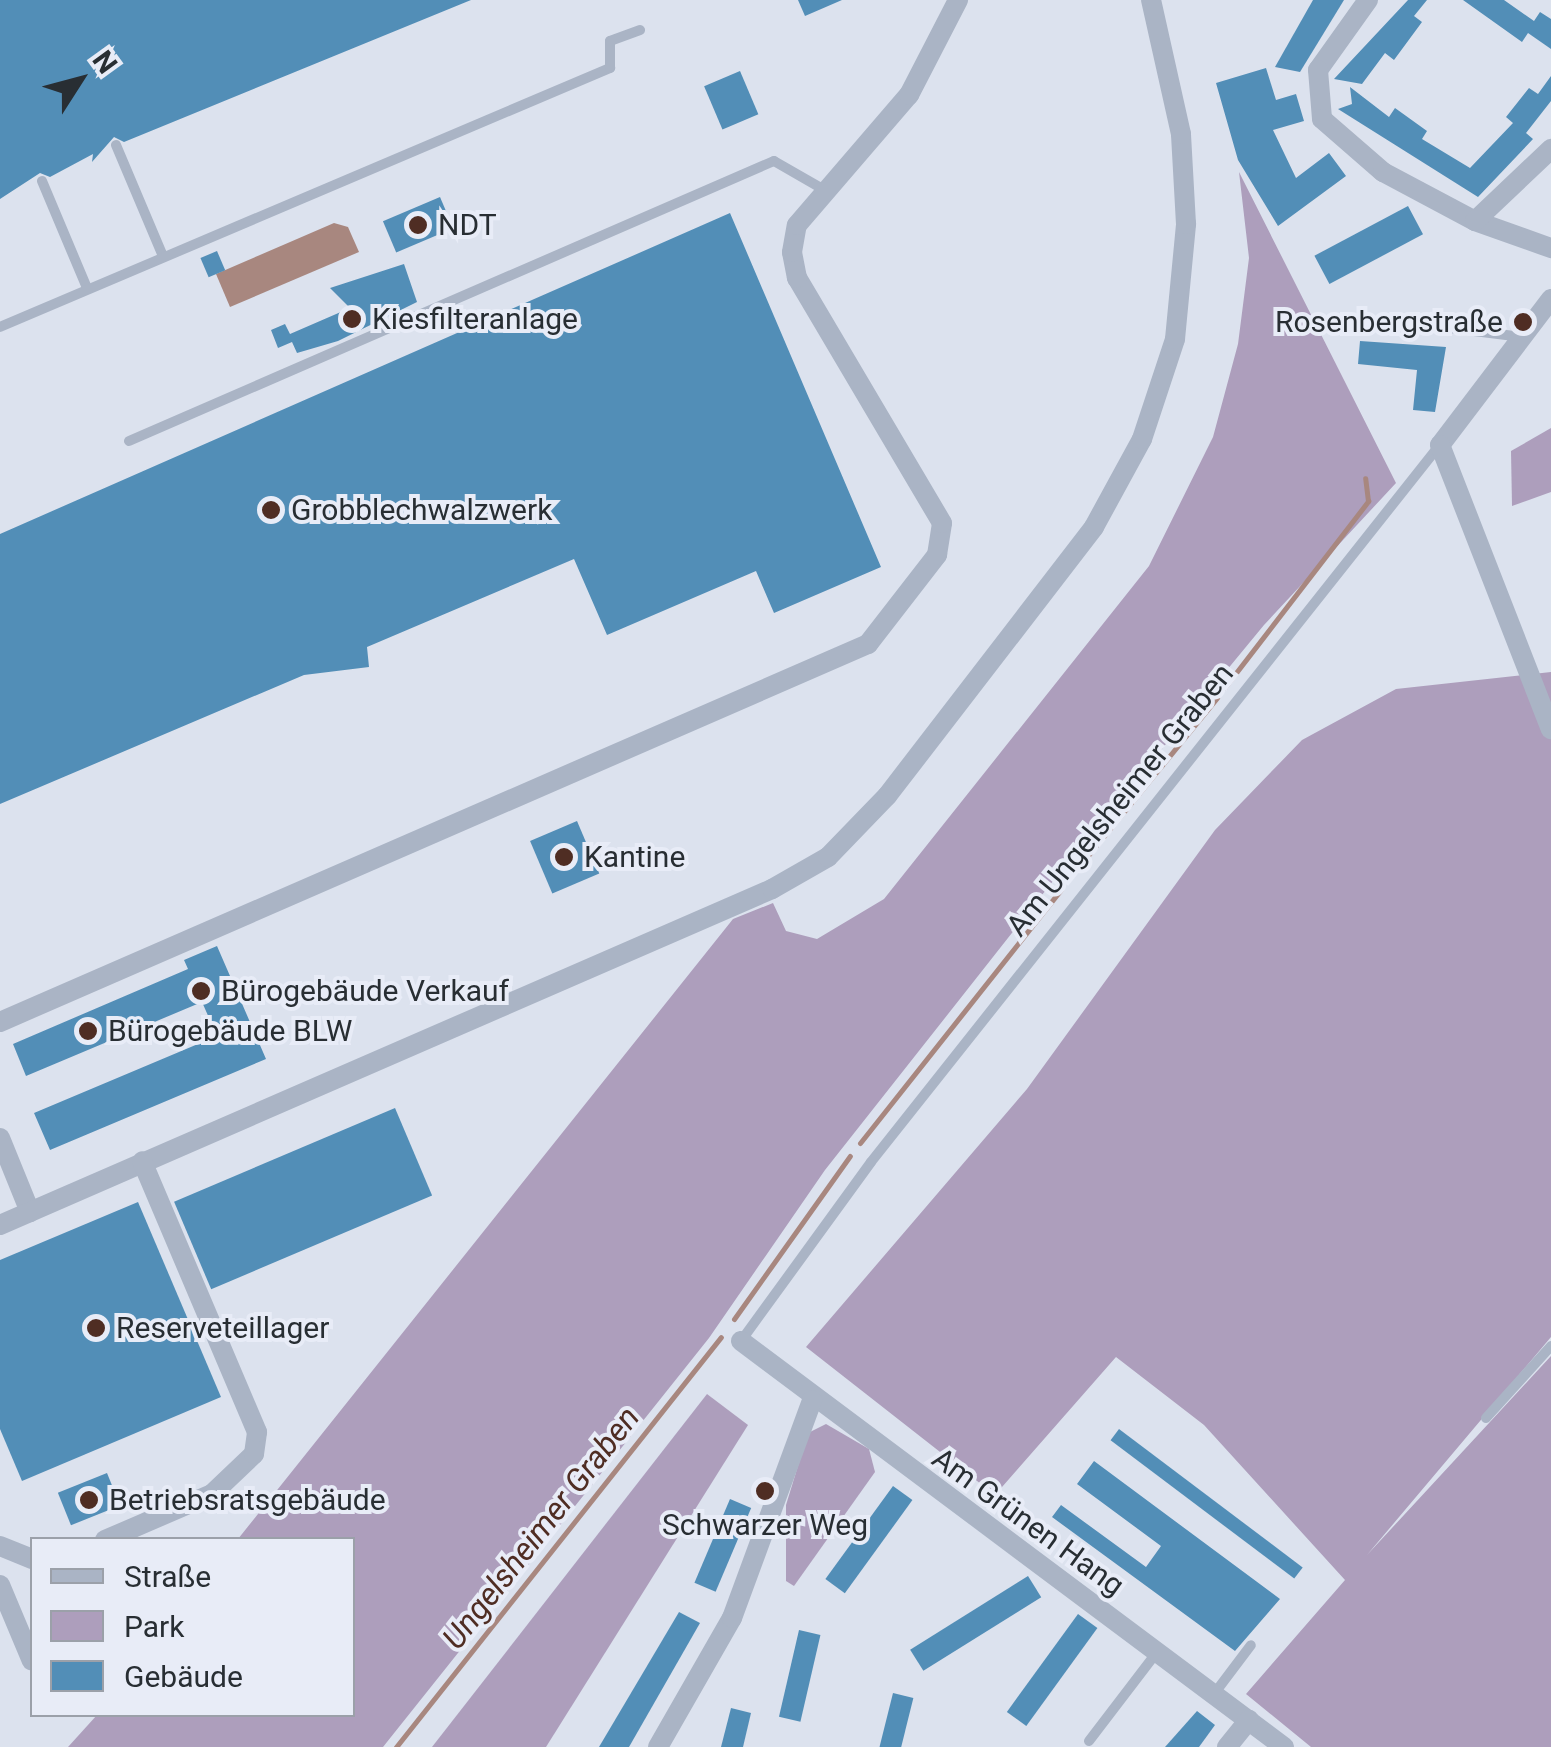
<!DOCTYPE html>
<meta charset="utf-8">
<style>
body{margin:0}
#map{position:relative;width:1551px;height:1747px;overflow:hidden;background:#dce2ee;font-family:Roboto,sans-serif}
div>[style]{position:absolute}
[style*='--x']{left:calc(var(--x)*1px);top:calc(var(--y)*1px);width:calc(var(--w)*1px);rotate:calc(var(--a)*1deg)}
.green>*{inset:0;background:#ad9ebc}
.water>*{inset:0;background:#a8877f}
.stream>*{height:5px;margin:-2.5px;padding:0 2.5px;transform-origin:2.5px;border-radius:2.5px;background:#a8877f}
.building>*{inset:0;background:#528eb7;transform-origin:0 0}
.lane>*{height:10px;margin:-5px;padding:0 5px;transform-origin:5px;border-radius:5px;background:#aab4c5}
.street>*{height:20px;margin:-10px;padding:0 10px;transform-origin:10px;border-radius:10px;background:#aab4c5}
.dots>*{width:28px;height:28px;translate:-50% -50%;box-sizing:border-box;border:5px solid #e8ecf7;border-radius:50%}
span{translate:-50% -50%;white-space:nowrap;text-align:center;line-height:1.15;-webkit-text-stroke:8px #e8ecf7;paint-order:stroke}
.poi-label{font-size:30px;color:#282e33}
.left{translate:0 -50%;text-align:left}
.right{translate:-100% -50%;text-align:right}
.street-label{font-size:30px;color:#282e33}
.water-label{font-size:32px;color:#4f2d23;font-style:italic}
.legend{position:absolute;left:30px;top:1537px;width:325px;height:180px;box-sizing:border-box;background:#e8ecf7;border:2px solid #9ba0a9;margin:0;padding:12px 18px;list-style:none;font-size:30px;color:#282e33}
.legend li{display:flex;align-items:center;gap:20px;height:50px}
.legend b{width:50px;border:2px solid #9ba0a9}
.north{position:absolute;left:30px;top:30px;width:100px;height:100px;-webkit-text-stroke:8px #e8ecf7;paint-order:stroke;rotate:54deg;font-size:28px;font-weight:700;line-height:40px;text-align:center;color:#282e33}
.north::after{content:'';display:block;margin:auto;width:35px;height:45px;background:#282e33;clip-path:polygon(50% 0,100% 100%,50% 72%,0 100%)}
</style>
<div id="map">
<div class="green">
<i style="clip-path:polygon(1239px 172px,1396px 483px,1264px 625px,1053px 881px,825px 1170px,709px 1338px,383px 1747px,68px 1747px,97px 1715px,352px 1714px,352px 1540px,238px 1539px,733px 919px,773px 903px,786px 931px,817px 939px,884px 899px,1149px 566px,1213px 437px,1238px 344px,1249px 258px)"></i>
<i style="clip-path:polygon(1551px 428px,1551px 492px,1512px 506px,1511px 451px)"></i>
<i style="clip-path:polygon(1551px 672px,1551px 1337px,1367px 1555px,1551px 1356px,1551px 1747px,1311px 1747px,1246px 1694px,1345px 1580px,1204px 1425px,1116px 1357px,995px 1495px,806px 1347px,1027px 1089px,1215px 830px,1302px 740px,1396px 689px)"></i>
<i style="clip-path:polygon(707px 1394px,748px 1425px,546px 1747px,432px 1747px)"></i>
<i style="clip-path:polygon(826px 1424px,869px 1449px,875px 1472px,794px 1586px,786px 1581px,786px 1505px,808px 1433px)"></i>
</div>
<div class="water">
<i style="clip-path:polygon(334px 223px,348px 227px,359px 252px,230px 307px,216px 274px)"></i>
</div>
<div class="stream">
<i style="--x:1225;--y:687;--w:235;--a:-52.4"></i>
<i style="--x:1368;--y:501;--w:23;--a:-97"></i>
<i style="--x:1072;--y:875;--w:229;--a:-50.7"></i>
<i style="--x:860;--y:1143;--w:324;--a:-51.6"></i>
<i style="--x:734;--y:1319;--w:200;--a:-54.6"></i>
<i style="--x:396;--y:1747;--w:523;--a:-51.6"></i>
</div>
<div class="building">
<i style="clip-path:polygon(0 0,471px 0,124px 142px,114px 137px,92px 162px,93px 154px,50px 177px,40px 173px,0 199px)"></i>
<i style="clip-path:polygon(798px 0,842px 0,805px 16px)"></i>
<i style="clip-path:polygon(1313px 0,1344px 0,1300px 72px,1275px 67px)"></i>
<i style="clip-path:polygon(1408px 0,1427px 0,1414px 16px,1422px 22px,1394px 60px,1385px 53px,1362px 84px,1334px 79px)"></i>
<i style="clip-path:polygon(1463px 0,1504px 0,1534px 21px,1540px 12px,1551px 19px,1551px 49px,1528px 33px,1522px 42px)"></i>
<i style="clip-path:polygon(1266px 68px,1276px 100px,1296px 94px,1304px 121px,1273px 130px,1296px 178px,1329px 153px,1346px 176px,1278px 226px,1238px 160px,1216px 83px)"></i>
<i style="left:740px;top:71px;width:47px;height:39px;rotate:67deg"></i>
<i style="clip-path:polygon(1551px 76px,1551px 101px,1526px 133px,1533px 139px,1478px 197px,1338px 109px,1352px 104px,1350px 87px,1389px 117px,1395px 108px,1427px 131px,1422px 139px,1470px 168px,1513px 123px,1506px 117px,1529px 88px,1538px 94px)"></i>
<i style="left:440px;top:197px;width:34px;height:62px;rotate:67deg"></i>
<i style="left:1408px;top:206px;width:32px;height:106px;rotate:62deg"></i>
<i style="clip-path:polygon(730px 213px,881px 567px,774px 613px,756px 571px,607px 635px,574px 559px,367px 647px,369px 667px,304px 675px,0 804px,0 534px)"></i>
<i style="left:217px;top:251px;width:21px;height:18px;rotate:67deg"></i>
<i style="clip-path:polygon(404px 264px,417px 302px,338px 341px,297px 353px,292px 342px,278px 348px,271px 330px,285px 324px,290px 334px,350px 308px,330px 288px)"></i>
<i style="clip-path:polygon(1360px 341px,1446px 347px,1435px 412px,1413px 410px,1417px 370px,1358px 364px)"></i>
<i style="left:577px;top:821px;width:57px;height:51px;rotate:67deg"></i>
<i style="clip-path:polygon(217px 946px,266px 1059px,50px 1150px,34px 1113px,217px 1036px,202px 1002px,26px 1076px,13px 1044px,188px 969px,184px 960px)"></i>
<i style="left:395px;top:1108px;width:95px;height:240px;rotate:67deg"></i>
<i style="clip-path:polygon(138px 1202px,221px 1397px,22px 1481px,0 1429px,0 1260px)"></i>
<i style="left:1119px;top:1429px;width:230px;height:14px;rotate:37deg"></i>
<i style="clip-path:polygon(1094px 1461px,1280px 1599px,1235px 1651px,1052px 1517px,1061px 1505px,1146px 1567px,1161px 1546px,1077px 1484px)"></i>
<i style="left:107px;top:1473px;width:35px;height:53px;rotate:68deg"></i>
<i style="left:893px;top:1486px;width:24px;height:115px;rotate:36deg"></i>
<i style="left:730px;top:1499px;width:23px;height:91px;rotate:23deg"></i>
<i style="left:1028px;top:1576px;width:25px;height:139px;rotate:58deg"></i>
<i style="clip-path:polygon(679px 1612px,700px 1623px,629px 1747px,599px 1747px)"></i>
<i style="left:1078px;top:1614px;width:24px;height:121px;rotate:36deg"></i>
<i style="left:799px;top:1630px;width:22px;height:89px;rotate:13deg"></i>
<i style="left:893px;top:1693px;width:21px;height:56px;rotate:14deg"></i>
<i style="clip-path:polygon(731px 1708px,751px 1713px,743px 1747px,721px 1747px)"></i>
<i style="clip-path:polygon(1197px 1711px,1215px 1725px,1199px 1747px,1165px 1747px)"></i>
</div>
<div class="lane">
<i style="--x:116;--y:145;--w:121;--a:67.1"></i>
<i style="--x:42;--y:181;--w:116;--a:67.2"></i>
<i style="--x:1386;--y:320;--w:137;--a:7.1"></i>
<i style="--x:0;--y:327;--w:663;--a:-23.01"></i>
<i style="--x:610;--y:68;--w:27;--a:-90"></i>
<i style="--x:610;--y:41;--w:32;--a:-20"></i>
<i style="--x:129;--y:441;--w:703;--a:-23.47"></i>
<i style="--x:774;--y:161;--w:62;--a:29.9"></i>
<i style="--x:741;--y:1341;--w:221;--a:-54"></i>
<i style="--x:871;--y:1162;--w:914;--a:-51.58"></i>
<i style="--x:1486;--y:1418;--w:97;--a:-47.9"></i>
<i style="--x:1214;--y:1694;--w:61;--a:-52.9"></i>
<i style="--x:1089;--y:1741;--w:112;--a:-52.6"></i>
</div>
<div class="street">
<i style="--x:1368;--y:0;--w:86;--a:125.5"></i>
<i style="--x:1318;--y:70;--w:49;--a:85.3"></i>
<i style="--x:1322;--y:119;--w:81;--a:41"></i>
<i style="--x:1383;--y:172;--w:104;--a:28"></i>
<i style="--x:1475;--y:221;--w:81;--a:19.6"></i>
<i style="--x:1475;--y:221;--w:105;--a:-43.5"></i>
<i style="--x:1551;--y:299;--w:183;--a:127.2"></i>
<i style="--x:1440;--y:445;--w:305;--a:68.7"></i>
<i style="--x:0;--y:1022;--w:947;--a:-23.53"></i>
<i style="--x:868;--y:644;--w:113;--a:-52.2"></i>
<i style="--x:937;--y:555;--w:32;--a:-81"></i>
<i style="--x:942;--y:523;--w:285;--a:-120.6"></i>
<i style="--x:797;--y:278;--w:26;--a:-101"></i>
<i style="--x:792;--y:252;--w:27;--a:-80"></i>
<i style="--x:797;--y:225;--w:172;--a:-49.3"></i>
<i style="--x:909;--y:95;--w:107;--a:-62.7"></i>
<i style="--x:0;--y:1138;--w:80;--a:67.9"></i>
<i style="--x:0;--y:1225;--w:842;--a:-23.52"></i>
<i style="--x:772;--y:889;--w:64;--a:-29.7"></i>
<i style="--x:828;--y:857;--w:85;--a:-46"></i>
<i style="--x:887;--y:796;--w:339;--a:-52.4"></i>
<i style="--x:1094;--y:527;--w:100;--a:-61.4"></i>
<i style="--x:1142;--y:439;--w:105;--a:-71.7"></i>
<i style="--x:1175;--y:339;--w:116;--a:-84.5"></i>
<i style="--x:1186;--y:224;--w:90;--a:-93.2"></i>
<i style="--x:1181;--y:134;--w:137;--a:-102.6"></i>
<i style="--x:741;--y:1341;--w:678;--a:36.79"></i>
<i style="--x:105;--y:1540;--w:116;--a:-23.3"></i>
<i style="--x:212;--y:1494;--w:58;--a:-43.6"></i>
<i style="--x:254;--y:1454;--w:22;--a:-82"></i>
<i style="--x:257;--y:1432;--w:294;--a:-113"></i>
<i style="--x:0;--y:1546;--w:35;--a:22"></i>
<i style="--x:0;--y:1585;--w:82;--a:67.2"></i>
<i style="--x:658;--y:1747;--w:149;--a:-60.2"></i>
<i style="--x:732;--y:1618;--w:232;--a:-69.8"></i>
<i style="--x:1227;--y:1747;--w:35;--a:-51"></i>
</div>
<div class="dots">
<i style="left:418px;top:225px;background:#4f2d23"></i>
<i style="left:352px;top:319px;background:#4f2d23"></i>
<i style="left:1523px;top:322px;background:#4f2d23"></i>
<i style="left:271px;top:510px;background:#4f2d23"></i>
<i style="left:564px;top:857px;background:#4f2d23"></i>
<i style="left:201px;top:991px;background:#4f2d23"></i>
<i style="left:88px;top:1031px;background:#4f2d23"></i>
<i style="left:96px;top:1328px;background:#4f2d23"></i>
<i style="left:765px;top:1491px;background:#4f2d23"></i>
<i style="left:89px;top:1500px;background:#4f2d23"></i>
</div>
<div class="poi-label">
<span class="left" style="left:438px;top:225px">NDT</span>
<span class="left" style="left:372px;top:319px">Kiesfilteranlage</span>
<span class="right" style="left:1503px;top:322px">Rosenbergstraße</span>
<span class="left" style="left:291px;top:510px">Grobblechwalzwerk</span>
<span class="left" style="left:584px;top:857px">Kantine</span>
<span class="left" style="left:221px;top:991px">Bürogebäude Verkauf</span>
<span class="left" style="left:108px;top:1031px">Bürogebäude BLW</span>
<span class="left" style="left:116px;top:1328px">Reserveteillager</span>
<span class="left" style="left:109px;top:1500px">Betriebsratsgebäude</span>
<span style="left:765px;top:1525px">Schwarzer Weg</span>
</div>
<div class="street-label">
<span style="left:1120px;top:800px;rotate:-51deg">Am Ungelsheimer Graben</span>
<span style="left:1028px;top:1522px;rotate:36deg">Am Grünen Hang</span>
</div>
<div class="water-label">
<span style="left:541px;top:1528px;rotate:-52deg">Ungelsheimer Graben</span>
</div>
<ul class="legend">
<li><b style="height:12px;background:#aab4c5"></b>Straße</li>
<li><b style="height:28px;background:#ad9ebc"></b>Park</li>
<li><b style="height:28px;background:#528eb7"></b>Gebäude</li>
</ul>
<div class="north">N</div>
</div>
